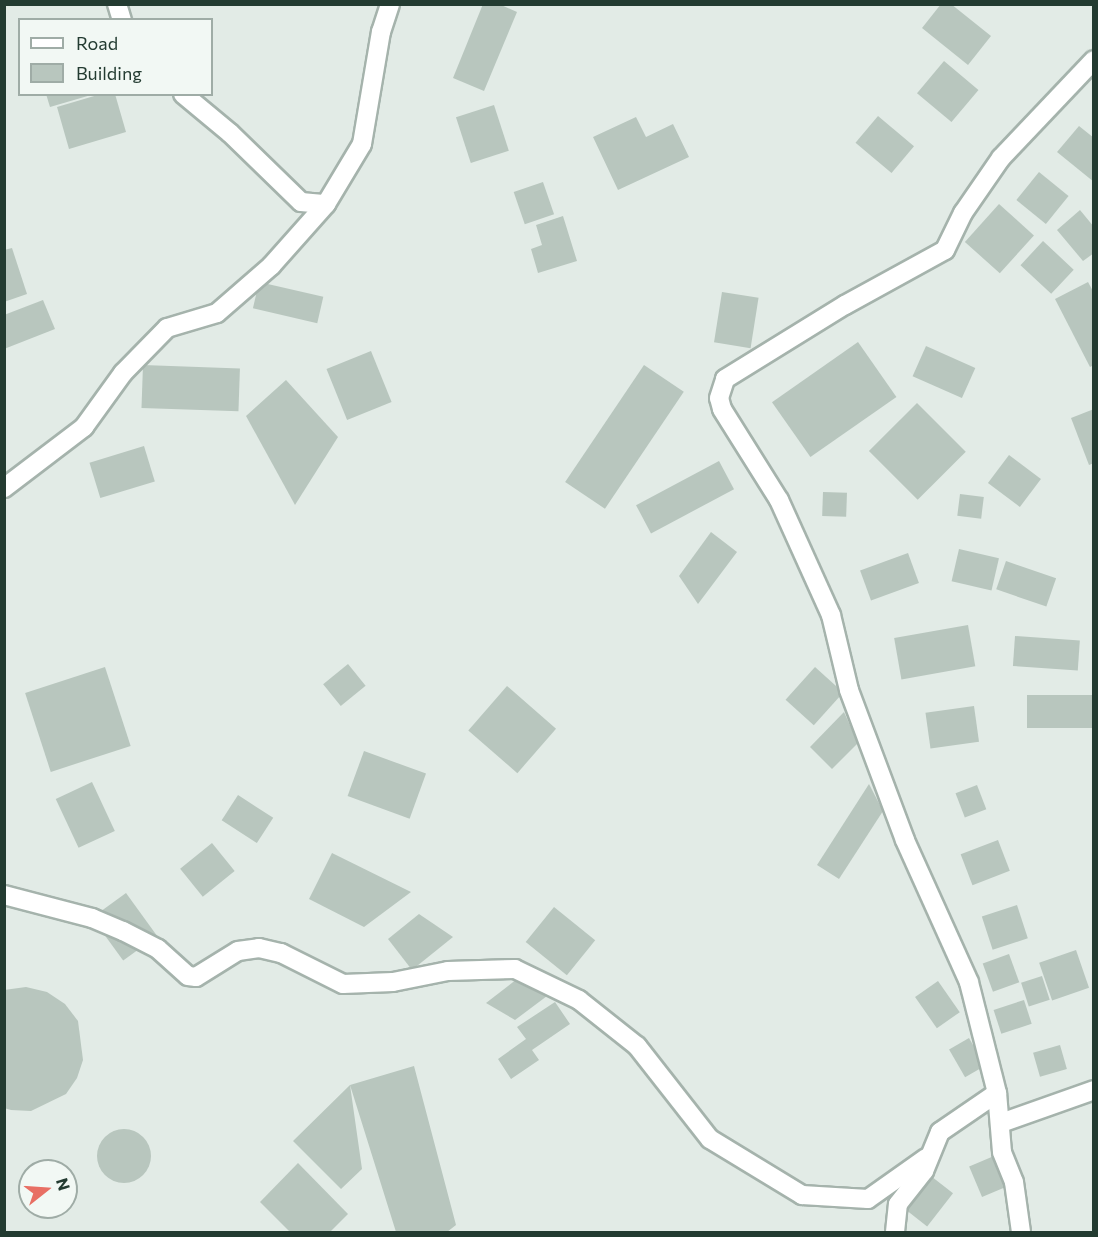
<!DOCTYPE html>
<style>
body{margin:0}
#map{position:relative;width:1098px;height:1237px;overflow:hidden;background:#e2ebe6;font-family:Commissioner,sans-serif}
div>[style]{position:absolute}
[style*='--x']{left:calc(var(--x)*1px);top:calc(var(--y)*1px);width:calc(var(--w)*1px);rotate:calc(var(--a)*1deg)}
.building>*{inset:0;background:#b8c6be;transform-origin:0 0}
.round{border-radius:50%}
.roads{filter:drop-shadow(2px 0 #a5b3ac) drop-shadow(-2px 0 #a5b3ac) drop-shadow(0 2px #a5b3ac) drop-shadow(0 -2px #a5b3ac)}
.street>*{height:18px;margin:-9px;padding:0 9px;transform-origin:9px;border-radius:9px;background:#fff}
span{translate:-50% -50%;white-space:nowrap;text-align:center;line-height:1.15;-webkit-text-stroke:4.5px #f2f8f4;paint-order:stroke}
.frame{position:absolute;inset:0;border:6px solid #233b31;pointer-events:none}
.legend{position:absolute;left:18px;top:18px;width:195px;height:78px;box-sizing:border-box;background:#f2f8f4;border:2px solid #9faca6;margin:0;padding:8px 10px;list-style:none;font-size:18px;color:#233b31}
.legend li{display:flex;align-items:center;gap:12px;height:30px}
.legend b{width:30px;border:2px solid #9faca6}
.north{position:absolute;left:18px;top:1159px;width:60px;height:60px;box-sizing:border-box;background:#f2f8f4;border:2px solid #9faca6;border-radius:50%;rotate:73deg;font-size:16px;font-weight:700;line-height:24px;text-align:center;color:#233b31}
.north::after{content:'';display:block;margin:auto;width:21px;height:27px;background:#e86f64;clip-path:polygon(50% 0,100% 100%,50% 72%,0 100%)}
</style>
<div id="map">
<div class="building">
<i style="clip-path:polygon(483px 4px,499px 4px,517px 12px,484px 91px,453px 78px)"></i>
<i style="clip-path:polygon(941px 4px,951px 4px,991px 36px,968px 65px,922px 28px)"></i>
<i style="left:944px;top:61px;width:45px;height:42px;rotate:40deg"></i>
<i style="clip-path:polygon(46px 94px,90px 94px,91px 95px,50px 107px)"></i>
<i style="clip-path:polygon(101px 94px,115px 94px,126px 132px,69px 149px,57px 107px)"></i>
<i style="left:494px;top:105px;width:48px;height:40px;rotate:72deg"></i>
<i style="left:878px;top:116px;width:47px;height:35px;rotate:40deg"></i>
<i style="clip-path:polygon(636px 117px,646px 137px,673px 124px,689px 157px,618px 190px,593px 137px)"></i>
<i style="clip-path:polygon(1079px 126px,1094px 138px,1094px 182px,1057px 152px)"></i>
<i style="left:1039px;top:172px;width:38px;height:36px;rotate:39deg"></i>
<i style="left:543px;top:182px;width:34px;height:31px;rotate:71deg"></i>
<i style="left:999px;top:204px;width:47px;height:51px;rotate:42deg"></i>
<i style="clip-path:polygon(1080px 210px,1094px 227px,1094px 253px,1083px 261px,1057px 230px)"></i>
<i style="clip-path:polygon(563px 216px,577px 261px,538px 273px,531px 249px,542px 245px,536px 225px)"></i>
<i style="left:1043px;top:241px;width:42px;height:33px;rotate:43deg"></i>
<i style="clip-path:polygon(12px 248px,27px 294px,4px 302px,4px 250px)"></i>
<i style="left:259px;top:282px;width:66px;height:27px;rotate:13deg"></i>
<i style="clip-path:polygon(1088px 282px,1094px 293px,1094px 365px,1090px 367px,1055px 299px)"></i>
<i style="left:722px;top:292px;width:37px;height:51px;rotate:9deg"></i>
<i style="clip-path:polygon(43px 300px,55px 329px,4px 349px,4px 315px)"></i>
<i style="left:858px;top:342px;width:67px;height:105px;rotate:55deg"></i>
<i style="left:926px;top:346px;width:54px;height:33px;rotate:24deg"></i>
<i style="left:371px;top:351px;width:55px;height:48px;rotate:68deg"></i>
<i style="left:143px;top:365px;width:97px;height:43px;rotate:2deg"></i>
<i style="left:644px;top:365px;width:48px;height:141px;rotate:34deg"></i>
<i style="clip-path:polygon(286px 380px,338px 437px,295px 505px,246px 416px)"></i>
<i style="left:917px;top:403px;width:69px;height:68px;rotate:45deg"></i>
<i style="clip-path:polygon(1094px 409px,1094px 463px,1089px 465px,1071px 418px)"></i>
<i style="left:144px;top:446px;width:37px;height:57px;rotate:73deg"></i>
<i style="left:1009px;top:455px;width:40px;height:35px;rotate:37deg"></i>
<i style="left:719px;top:461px;width:32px;height:94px;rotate:62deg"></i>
<i style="left:823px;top:492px;width:24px;height:24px;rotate:2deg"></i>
<i style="left:960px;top:494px;width:24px;height:22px;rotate:7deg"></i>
<i style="clip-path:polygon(711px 532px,737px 552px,698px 604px,679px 576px)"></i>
<i style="left:959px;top:549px;width:41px;height:33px;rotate:13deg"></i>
<i style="left:908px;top:553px;width:32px;height:51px;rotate:70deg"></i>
<i style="left:1006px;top:561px;width:53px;height:30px;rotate:19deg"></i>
<i style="left:968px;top:625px;width:42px;height:75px;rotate:80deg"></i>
<i style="left:1015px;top:636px;width:65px;height:30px;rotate:4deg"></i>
<i style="left:348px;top:664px;width:28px;height:32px;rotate:51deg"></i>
<i style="left:105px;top:667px;width:83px;height:84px;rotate:72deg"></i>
<i style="left:815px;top:667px;width:38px;height:44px;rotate:42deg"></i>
<i style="left:507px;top:686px;width:65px;height:59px;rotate:41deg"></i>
<i style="left:1094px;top:695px;width:33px;height:67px;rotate:90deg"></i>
<i style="left:974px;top:706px;width:36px;height:49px;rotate:82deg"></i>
<i style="clip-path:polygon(844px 712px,858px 743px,832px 769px,810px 747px)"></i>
<i style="left:364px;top:751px;width:66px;height:48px;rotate:20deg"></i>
<i style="left:92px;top:782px;width:54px;height:40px;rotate:65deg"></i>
<i style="clip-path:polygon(869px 784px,883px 811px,839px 879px,817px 865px)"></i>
<i style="left:977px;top:785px;width:26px;height:23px;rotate:69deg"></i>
<i style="left:238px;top:795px;width:42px;height:30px;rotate:33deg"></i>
<i style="left:998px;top:840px;width:33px;height:40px;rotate:69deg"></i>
<i style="left:212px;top:843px;width:36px;height:41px;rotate:51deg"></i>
<i style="clip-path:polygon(332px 853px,411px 892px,364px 927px,309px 899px)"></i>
<i style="left:126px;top:893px;width:53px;height:42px;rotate:54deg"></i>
<i style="left:1017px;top:905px;width:35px;height:37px;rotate:72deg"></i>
<i style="left:554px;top:907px;width:53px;height:45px;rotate:39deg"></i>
<i style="clip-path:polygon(419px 914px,453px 937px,412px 970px,388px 939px)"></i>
<i style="left:1076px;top:950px;width:40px;height:39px;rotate:71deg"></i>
<i style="left:1009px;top:954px;width:30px;height:28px;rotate:70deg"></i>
<i style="left:1042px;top:976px;width:25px;height:22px;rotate:72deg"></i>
<i style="clip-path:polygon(517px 979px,547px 996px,515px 1020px,486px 1003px)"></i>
<i style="left:938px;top:981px;width:38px;height:28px;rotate:55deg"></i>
<i style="clip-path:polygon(26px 987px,47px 992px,65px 1004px,78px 1021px,83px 1060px,77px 1078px,66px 1094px,31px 1111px,11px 1110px,4px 1108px,4px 990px)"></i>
<i style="left:1024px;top:1000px;width:25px;height:32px;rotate:72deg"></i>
<i style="clip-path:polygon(555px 1002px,570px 1024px,532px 1050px,539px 1060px,511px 1079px,498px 1059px,526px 1039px,517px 1027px)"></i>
<i style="left:969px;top:1038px;width:32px;height:23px;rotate:60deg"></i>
<i style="left:1060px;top:1045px;width:25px;height:28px;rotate:74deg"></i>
<i style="clip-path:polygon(414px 1066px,456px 1225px,447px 1232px,396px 1232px,350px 1085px,362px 1169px,341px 1189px,293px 1141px,350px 1085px)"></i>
<i class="round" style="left:97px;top:1129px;width:54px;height:54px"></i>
<i style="left:994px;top:1156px;width:33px;height:27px;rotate:67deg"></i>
<i style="clip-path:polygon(298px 1163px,348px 1214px,330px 1232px,290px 1232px,260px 1202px)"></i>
<i style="left:927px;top:1173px;width:33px;height:42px;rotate:38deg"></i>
</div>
<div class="roads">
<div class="street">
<i style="--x:117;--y:4;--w:17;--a:73"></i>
<i style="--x:183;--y:94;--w:61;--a:39.7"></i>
<i style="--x:230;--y:133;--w:99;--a:44.2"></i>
<i style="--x:301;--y:202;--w:25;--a:5"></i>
<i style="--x:4;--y:488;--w:101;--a:-37.3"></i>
<i style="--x:84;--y:427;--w:67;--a:-54.2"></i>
<i style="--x:123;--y:373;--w:63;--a:-45.6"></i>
<i style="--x:167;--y:328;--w:52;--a:-16.7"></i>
<i style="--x:217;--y:313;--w:72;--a:-41"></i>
<i style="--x:271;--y:266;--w:83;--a:-48.4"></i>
<i style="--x:326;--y:204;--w:70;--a:-59"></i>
<i style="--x:362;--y:144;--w:114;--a:-80.4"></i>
<i style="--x:381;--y:32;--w:29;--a:-72"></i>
<i style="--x:4;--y:895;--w:91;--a:14.6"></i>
<i style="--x:92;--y:918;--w:34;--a:23"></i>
<i style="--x:123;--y:931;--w:39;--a:27"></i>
<i style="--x:158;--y:949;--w:40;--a:42"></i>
<i style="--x:188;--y:976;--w:8;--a:7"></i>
<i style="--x:196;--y:977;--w:49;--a:-31.8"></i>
<i style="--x:238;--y:951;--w:21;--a:-8"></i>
<i style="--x:259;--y:948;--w:23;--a:13"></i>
<i style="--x:281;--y:953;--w:69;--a:26.6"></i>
<i style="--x:343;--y:984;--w:50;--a:-2.3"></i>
<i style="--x:393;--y:982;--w:56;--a:-11.3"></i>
<i style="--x:448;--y:971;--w:67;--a:-1.7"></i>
<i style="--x:515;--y:969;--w:71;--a:25.8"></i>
<i style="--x:579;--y:1000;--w:74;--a:38.4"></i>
<i style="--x:637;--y:1046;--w:118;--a:51.9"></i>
<i style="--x:710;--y:1139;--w:108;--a:31.3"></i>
<i style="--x:802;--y:1195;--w:66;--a:3.5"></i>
<i style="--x:868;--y:1199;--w:71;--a:-35.3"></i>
<i style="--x:1001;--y:1123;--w:99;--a:-19.5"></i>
<i style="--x:895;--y:1232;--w:28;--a:-84"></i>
<i style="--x:898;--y:1204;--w:42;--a:-51.8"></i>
<i style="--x:924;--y:1171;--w:42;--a:-67.7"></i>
<i style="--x:940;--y:1132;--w:69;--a:-34.4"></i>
<i style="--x:1021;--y:1232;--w:50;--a:-98"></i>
<i style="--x:1014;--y:1182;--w:32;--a:-112"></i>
<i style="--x:1002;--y:1152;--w:59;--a:-94.8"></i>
<i style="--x:997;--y:1093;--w:114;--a:-104.2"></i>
<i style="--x:969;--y:982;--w:156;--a:-114.3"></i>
<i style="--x:905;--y:840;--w:160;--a:-110.5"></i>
<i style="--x:849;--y:690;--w:77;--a:-103.5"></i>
<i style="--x:831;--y:615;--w:126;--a:-114.3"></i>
<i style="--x:779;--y:500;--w:107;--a:-122.1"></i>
<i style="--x:722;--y:409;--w:11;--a:-105"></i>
<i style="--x:719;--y:398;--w:20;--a:-72"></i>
<i style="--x:725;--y:379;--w:141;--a:-31.7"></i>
<i style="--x:845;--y:305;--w:114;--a:-28.8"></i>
<i style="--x:945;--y:250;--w:41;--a:-64.1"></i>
<i style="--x:963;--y:213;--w:67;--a:-55.4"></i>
<i style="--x:1001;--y:158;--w:135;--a:-46.5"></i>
</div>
</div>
<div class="frame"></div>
<ul class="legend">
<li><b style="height:8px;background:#fff"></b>Road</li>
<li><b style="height:16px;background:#b8c6be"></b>Building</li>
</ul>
<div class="north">N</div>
</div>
